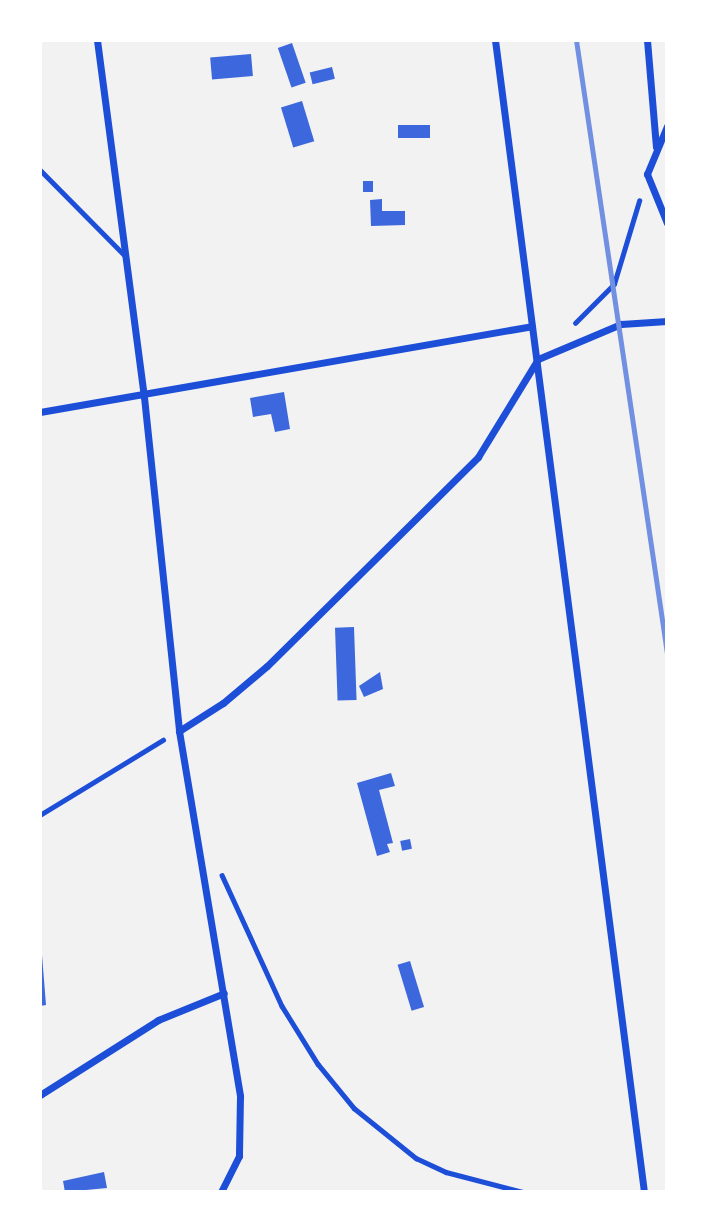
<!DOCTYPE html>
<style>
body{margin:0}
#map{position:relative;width:707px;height:1232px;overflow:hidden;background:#f2f2f2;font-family:Figtree,sans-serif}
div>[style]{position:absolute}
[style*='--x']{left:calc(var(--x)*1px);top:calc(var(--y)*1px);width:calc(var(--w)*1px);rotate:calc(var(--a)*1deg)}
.building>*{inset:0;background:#3d67dc;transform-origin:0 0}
.path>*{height:4.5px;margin:-2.25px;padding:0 2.25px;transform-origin:2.25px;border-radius:2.25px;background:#1d4ed8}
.service>*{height:5px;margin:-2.5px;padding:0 2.5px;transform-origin:2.5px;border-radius:2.5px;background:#1d4ed8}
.minor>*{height:7px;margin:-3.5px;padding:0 3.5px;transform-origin:3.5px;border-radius:3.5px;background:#1d4ed8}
.rail>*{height:5px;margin:-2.5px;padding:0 2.5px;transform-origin:2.5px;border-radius:2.5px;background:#7290e2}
span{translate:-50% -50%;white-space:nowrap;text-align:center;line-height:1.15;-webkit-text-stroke:5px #fff;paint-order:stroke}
.frame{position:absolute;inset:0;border:42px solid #fff;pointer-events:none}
</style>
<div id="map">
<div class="building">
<i style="left:292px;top:43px;width:42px;height:15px;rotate:71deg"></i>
<i style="left:251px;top:54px;width:22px;height:41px;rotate:85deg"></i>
<i style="left:332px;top:67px;width:12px;height:23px;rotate:76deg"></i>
<i style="left:302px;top:101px;width:42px;height:22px;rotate:73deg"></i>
<i style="left:398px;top:125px;width:32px;height:13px"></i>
<i style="left:363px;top:181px;width:10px;height:11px"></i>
<i style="clip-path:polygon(382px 199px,382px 211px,405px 211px,405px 225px,371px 226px,370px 200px)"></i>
<i style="clip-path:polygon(284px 392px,290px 429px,275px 432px,271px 414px,253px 417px,250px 398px)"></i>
<i style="left:354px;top:627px;width:73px;height:19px;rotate:88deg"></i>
<i style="clip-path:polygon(380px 672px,383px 689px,364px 697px,359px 686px)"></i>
<i style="clip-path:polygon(391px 773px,395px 786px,379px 790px,393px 843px,387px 844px,390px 852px,377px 856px,357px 783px)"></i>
<i style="left:410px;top:839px;width:10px;height:10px;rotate:79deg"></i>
<i style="clip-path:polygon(42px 955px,46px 1005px,40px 1006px,40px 956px)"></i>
<i style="left:410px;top:961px;width:48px;height:13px;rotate:73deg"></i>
<i style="clip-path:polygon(104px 1172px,107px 1188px,65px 1192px,63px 1181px)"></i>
</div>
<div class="path">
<i style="--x:575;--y:323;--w:55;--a:-45"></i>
<i style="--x:614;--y:284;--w:87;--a:-73.2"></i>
<i style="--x:40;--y:815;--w:144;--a:-31.4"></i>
<i style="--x:222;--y:875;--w:144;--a:65.4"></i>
<i style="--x:282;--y:1006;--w:68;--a:58.2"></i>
<i style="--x:318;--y:1064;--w:57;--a:50.7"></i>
<i style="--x:354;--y:1108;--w:80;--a:38.9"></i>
<i style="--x:416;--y:1158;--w:33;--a:25"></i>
<i style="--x:446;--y:1172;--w:80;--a:14.6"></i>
</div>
<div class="service">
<i style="--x:40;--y:170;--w:122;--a:45.3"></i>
</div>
<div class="minor">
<i style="--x:97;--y:40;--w:360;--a:82.5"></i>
<i style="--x:144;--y:397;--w:336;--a:84"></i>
<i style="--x:179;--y:731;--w:370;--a:80.5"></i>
<i style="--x:240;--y:1096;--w:60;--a:91"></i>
<i style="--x:239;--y:1156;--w:40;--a:116.6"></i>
<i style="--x:495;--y:40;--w:1162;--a:82.63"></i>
<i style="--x:647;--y:40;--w:107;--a:85.2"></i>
<i style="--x:667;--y:126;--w:52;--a:112.6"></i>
<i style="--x:647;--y:174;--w:53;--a:67.8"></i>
<i style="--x:40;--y:412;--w:499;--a:-9.9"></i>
<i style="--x:179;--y:731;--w:52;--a:-32.5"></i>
<i style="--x:223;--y:703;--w:57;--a:-40.1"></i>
<i style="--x:267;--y:666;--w:297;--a:-44.7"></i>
<i style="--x:478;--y:457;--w:115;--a:-58.5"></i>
<i style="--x:538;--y:359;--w:90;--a:-22.9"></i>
<i style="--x:621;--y:324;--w:46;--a:-3.7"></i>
<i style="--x:40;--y:1095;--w:140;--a:-32.4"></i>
<i style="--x:158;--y:1020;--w:71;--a:-22.2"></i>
</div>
<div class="rail">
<i style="--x:576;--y:40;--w:620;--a:81.56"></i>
</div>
<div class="frame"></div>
</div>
